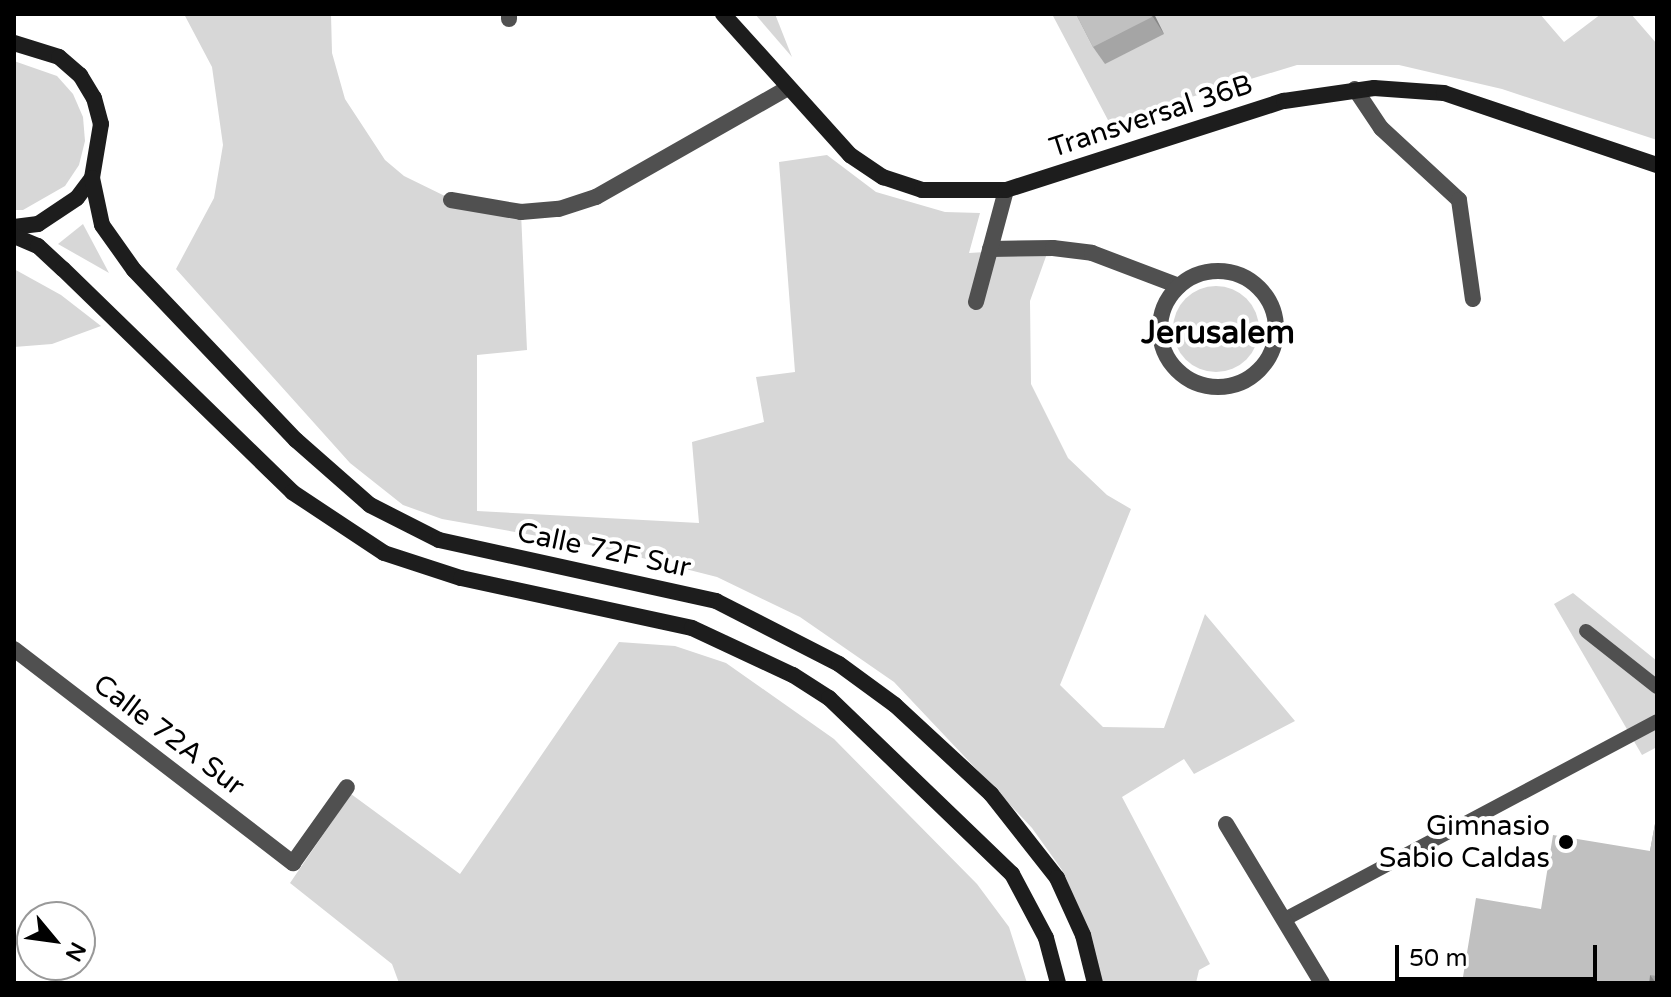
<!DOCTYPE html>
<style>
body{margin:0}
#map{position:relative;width:1671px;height:997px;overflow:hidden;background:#fff;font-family:"Varela Round",sans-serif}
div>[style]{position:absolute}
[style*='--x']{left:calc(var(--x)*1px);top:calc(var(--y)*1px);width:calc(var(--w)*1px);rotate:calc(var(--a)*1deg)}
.green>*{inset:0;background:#d7d7d7}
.round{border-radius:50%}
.lane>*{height:14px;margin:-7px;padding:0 7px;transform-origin:7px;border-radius:7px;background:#505050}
.street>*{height:16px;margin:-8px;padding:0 8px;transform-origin:8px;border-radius:8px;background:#505050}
.street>.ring{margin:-8px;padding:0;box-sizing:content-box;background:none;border:16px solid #505050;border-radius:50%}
.secondary>*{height:16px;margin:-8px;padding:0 8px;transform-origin:8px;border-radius:8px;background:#1d1d1d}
.wall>*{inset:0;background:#a5a5a5}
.shaded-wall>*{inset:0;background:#868686}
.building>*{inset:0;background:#c0c0c0}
.dots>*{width:22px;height:22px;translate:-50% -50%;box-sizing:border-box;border:4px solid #fff;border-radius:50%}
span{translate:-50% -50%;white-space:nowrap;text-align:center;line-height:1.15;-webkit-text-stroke:8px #fff;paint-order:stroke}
.street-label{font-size:28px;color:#000}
.poi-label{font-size:28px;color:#000}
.right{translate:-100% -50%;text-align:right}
.quarter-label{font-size:32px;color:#000;font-weight:700}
.frame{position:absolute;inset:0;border:16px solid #000;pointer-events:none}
.north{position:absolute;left:16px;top:901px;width:80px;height:80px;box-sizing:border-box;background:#fff;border:2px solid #999;border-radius:50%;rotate:119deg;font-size:22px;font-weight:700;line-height:32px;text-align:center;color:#000}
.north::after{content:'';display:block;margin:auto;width:28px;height:36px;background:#000;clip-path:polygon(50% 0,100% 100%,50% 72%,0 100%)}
.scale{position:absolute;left:1395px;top:945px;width:202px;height:36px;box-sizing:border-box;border:4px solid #000;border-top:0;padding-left:10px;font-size:24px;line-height:28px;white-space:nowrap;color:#000;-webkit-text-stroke:6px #fff;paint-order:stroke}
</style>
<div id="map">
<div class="green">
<i style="clip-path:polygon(184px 14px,331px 14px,332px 53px,345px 99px,385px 160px,404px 176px,451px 199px,521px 212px,527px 350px,477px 355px,477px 511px,699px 523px,692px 442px,764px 422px,756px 377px,795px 372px,779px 162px,827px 155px,876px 192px,945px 212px,980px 213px,969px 253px,1049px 248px,1030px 301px,1031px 384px,1068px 458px,1107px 495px,1131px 509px,1060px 685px,1103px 727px,1164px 728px,1205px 614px,1295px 721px,1194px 774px,1184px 759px,1122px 797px,1210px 964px,1199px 970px,1196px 983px,1095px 983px,1062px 870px,1032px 828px,894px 682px,800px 617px,717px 577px,595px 546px,442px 519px,403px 505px,350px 463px,176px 269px,214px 198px,223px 145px,212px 67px)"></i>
<i style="clip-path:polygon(755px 14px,775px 14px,792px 57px)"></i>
<i style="clip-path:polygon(1052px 14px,1540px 14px,1564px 42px,1601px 14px,1631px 14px,1657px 44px,1657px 140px,1502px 89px,1399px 65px,1297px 65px,1109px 122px)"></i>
<i style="clip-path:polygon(14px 61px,57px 76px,73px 94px,83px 117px,85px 141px,79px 165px,65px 186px,23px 210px,14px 210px)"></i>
<i style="clip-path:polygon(83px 224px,109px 273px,58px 244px)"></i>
<i style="clip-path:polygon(14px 269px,61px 295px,101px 326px,52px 344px,14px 347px)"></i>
<i class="round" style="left:1173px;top:286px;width:86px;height:86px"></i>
<i style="clip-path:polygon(1573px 593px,1657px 661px,1657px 747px,1642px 755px,1554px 604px)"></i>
<i style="clip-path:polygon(619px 642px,675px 646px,726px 663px,834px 739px,977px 884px,1009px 927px,1027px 983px,399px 983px,392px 964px,290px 883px,351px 794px,460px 874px)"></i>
</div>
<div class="lane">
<i style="--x:1586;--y:631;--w:90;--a:38.3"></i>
<i style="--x:1287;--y:918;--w:419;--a:-28"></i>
</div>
<div class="street">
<i style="--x:509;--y:14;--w:5;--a:90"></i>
<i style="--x:1355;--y:89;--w:47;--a:56.3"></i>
<i style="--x:1381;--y:128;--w:106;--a:42.7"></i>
<i style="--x:1459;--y:200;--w:100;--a:82"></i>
<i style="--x:451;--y:200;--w:71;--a:9.7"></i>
<i style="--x:521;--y:212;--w:38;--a:-5"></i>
<i style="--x:559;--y:209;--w:39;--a:-18"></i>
<i style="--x:596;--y:197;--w:219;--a:-29.6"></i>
<i style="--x:990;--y:249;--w:63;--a:-0.9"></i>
<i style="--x:1053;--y:248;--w:39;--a:7"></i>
<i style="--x:1092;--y:253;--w:93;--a:20.8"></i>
<i class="ring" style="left:1160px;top:271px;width:100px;height:100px"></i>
<i style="--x:976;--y:302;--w:116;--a:-75"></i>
<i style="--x:14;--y:649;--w:352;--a:37.5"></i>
<i style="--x:293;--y:863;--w:93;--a:-54.6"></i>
<i style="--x:1226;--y:824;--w:186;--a:58.9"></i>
</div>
<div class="secondary">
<i style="--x:723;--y:14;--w:190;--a:48"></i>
<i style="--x:850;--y:155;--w:40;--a:34"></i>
<i style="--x:883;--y:177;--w:41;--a:18.4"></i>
<i style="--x:922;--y:190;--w:84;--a:0"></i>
<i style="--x:1006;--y:190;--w:292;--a:-17.8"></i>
<i style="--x:1284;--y:101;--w:91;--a:-8.2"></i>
<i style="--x:1374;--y:88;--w:70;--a:4.1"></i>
<i style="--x:1444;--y:93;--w:225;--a:18.7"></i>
<i style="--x:14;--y:43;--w:47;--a:17.3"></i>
<i style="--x:59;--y:57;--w:28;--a:41"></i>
<i style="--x:80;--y:75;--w:27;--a:59"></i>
<i style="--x:94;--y:98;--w:27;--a:75"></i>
<i style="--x:101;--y:124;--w:55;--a:99.5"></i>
<i style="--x:92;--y:178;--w:25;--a:127"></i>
<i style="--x:77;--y:198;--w:47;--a:146.3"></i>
<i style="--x:38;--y:224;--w:24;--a:173"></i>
<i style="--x:92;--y:178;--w:48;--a:78"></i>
<i style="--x:102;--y:225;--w:55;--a:54.6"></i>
<i style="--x:134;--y:270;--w:235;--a:46.4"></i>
<i style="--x:296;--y:440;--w:98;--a:41.3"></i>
<i style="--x:370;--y:505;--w:77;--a:26.9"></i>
<i style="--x:439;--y:540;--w:284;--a:12.4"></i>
<i style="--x:716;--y:601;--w:138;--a:27.1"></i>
<i style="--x:839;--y:664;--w:69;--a:36.2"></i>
<i style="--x:895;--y:705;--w:131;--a:42.8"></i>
<i style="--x:991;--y:794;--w:107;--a:51.8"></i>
<i style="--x:1057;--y:878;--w:63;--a:65.5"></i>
<i style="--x:1083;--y:935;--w:49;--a:76"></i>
<i style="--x:14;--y:236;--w:26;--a:23"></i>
<i style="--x:38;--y:246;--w:34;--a:43"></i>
<i style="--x:63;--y:269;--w:320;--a:44.2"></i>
<i style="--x:292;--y:492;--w:110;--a:33.5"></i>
<i style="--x:384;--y:553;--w:81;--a:18"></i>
<i style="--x:461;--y:578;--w:236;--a:12.2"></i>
<i style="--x:692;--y:628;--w:111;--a:25"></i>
<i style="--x:793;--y:675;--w:43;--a:32.6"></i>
<i style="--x:829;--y:698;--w:254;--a:43.9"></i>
<i style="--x:1012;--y:874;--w:72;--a:62"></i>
<i style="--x:1046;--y:938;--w:47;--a:75.1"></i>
</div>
<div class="wall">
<i style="clip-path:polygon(1076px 14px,1154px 14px,1164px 34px,1105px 64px,1093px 47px)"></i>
<i style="clip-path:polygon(1657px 813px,1657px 983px,1462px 983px,1541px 909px,1650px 851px)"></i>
</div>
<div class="shaded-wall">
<i style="clip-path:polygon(1151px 14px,1154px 14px,1164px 34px)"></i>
<i style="clip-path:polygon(1650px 975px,1656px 983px,1649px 983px)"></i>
</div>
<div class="building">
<i style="clip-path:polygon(1076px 14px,1151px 14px,1152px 17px,1093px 47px)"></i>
<i style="clip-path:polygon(1657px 813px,1657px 976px,1650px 975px,1649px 983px,1462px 983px,1476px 898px,1541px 909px,1553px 835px,1650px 851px)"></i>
</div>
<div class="dots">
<i style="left:1566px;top:842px;background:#000"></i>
</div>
<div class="street-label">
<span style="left:1151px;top:116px;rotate:-18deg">Transversal 36B</span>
<span style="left:604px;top:550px;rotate:12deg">Calle 72F Sur</span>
<span style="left:169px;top:735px;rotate:37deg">Calle 72A Sur</span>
</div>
<div class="poi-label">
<span class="right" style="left:1550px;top:842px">Gimnasio<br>Sabio Caldas</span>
</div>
<div class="quarter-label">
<span style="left:1218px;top:333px">Jerusalem</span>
</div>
<div class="frame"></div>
<div class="north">N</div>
<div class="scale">50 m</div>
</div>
